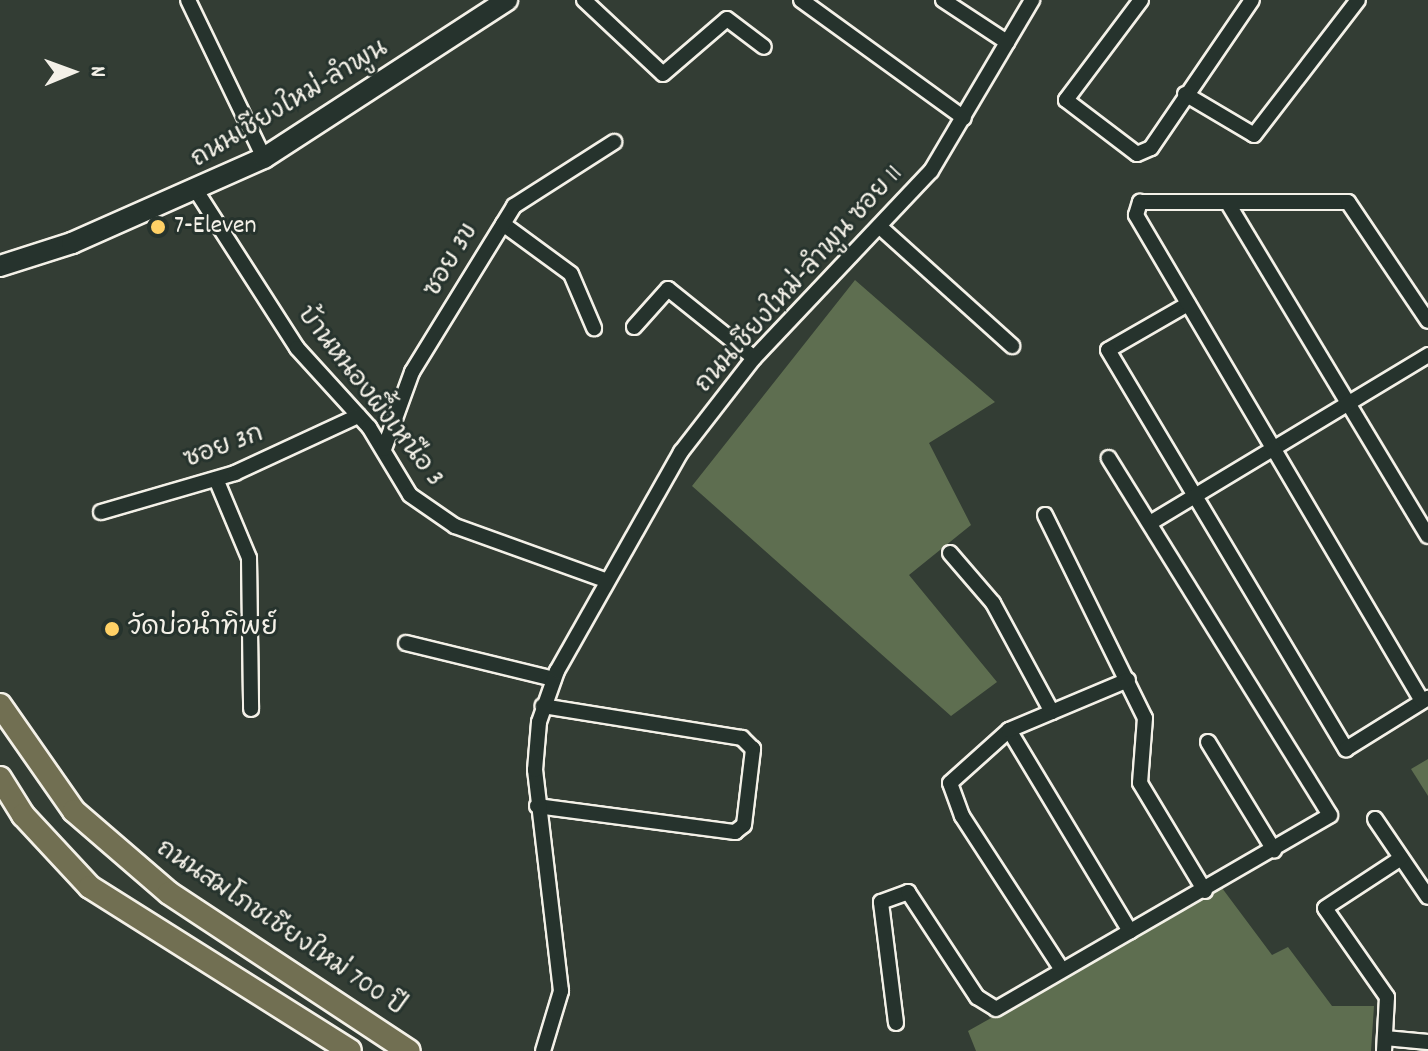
<!DOCTYPE html>
<meta charset="utf-8">
<style>
body{margin:0}
#map{position:relative;width:1428px;height:1051px;overflow:hidden;background:#333d34;font-family:Dekko,"Playpen Sans Thai",sans-serif}
div>[style]{position:absolute}
[style*='--x']{left:calc(var(--x)*1px);top:calc(var(--y)*1px);width:calc(var(--w)*1px);rotate:calc(var(--a)*1deg)}
.green>*{inset:0;background:#5e6e50}
.roads{filter:drop-shadow(2px 0 #f4f1e8) drop-shadow(-2px 0 #f4f1e8) drop-shadow(0 2px #f4f1e8) drop-shadow(0 -2px #f4f1e8)}
.street>*{height:14px;margin:-7px;padding:0 7px;transform-origin:7px;border-radius:7px;background:#26332d}
.secondary>*{height:20px;margin:-10px;padding:0 10px;transform-origin:10px;border-radius:10px;background:#26332d}
.primary>*{height:22px;margin:-11px;padding:0 11px;transform-origin:11px;border-radius:11px;background:#716f52}
.dots>*{width:22px;height:22px;translate:-50% -50%;box-sizing:border-box;border:4px solid #26332d;border-radius:50%}
span{translate:-50% -50%;white-space:nowrap;text-align:center;line-height:1.15;-webkit-text-stroke:6px #26332d;paint-order:stroke}
.street-label{font-size:26px;color:#f4f1e8}
.poi-label{font-size:26px;color:#f4f1e8}
.left{translate:0 -50%;text-align:left}
.north{position:absolute;left:32px;top:32px;width:80px;height:80px;-webkit-text-stroke:6px #26332d;paint-order:stroke;rotate:89deg;font-size:22px;font-weight:700;line-height:32px;text-align:center;color:#f4f1e8}
.north::after{content:'';display:block;margin:auto;width:28px;height:36px;background:#f4f1e8;clip-path:polygon(50% 0,100% 100%,50% 72%,0 100%)}
</style>
<div id="map">
<div class="green">
<i style="clip-path:polygon(855px 280px,995px 402px,929px 443px,971px 525px,909px 575px,997px 682px,951px 716px,692px 486px)"></i>
<i style="clip-path:polygon(1428px 759px,1428px 796px,1411px 769px)"></i>
<i style="clip-path:polygon(1222px 888px,1272px 955px,1288px 947px,1332px 1006px,1374px 1006px,1371px 1051px,976px 1051px,968px 1031px)"></i>
</div>
<div class="roads">
<div class="street">
<i style="--x:188;--y:0;--w:175;--a:64.3"></i>
<i style="--x:584;--y:0;--w:108;--a:43.1"></i>
<i style="--x:663;--y:74;--w:84;--a:-40.7"></i>
<i style="--x:727;--y:19;--w:46;--a:37.1"></i>
<i style="--x:801;--y:0;--w:201;--a:35.9"></i>
<i style="--x:943;--y:0;--w:77;--a:33.3"></i>
<i style="--x:1141;--y:0;--w:125;--a:126.9"></i>
<i style="--x:1066;--y:100;--w:89;--a:37.3"></i>
<i style="--x:1137;--y:154;--w:15;--a:-23"></i>
<i style="--x:1151;--y:148;--w:179;--a:-55.7"></i>
<i style="--x:1185;--y:94;--w:80;--a:30.7"></i>
<i style="--x:1254;--y:135;--w:170;--a:-52.4"></i>
<i style="--x:197;--y:192;--w:185;--a:57.3"></i>
<i style="--x:297;--y:348;--w:107;--a:47.7"></i>
<i style="--x:369;--y:427;--w:79;--a:58.9"></i>
<i style="--x:410;--y:495;--w:55;--a:34.6"></i>
<i style="--x:455;--y:526;--w:159;--a:19.8"></i>
<i style="--x:1229;--y:205;--w:386;--a:59"></i>
<i style="--x:503;--y:224;--w:84;--a:36.3"></i>
<i style="--x:571;--y:274;--w:59;--a:66.9"></i>
<i style="--x:880;--y:227;--w:178;--a:42"></i>
<i style="--x:1188;--y:304;--w:92;--a:150.1"></i>
<i style="--x:1108;--y:350;--w:465;--a:59.2"></i>
<i style="--x:1346;--y:749;--w:97;--a:-31.9"></i>
<i style="--x:634;--y:327;--w:51;--a:-48.2"></i>
<i style="--x:668;--y:289;--w:110;--a:38.7"></i>
<i style="--x:384;--y:449;--w:82;--a:-70"></i>
<i style="--x:412;--y:372;--w:195;--a:-58.4"></i>
<i style="--x:514;--y:206;--w:119;--a:-32.6"></i>
<i style="--x:216;--y:479;--w:86;--a:67.3"></i>
<i style="--x:249;--y:558;--w:151;--a:89.2"></i>
<i style="--x:101;--y:512;--w:140;--a:-16.2"></i>
<i style="--x:235;--y:473;--w:136;--a:-24.9"></i>
<i style="--x:1045;--y:515;--w:226;--a:63.8"></i>
<i style="--x:1145;--y:718;--w:65;--a:94.4"></i>
<i style="--x:1140;--y:783;--w:126;--a:59"></i>
<i style="--x:1150;--y:523;--w:325;--a:-31.1"></i>
<i style="--x:950;--y:553;--w:66;--a:49.3"></i>
<i style="--x:993;--y:603;--w:124;--a:61.6"></i>
<i style="--x:406;--y:643;--w:152;--a:13.7"></i>
<i style="--x:1422;--y:701;--w:564;--a:-120.48"></i>
<i style="--x:1136;--y:215;--w:14;--a:-73"></i>
<i style="--x:1140;--y:202;--w:208;--a:0"></i>
<i style="--x:1348;--y:202;--w:143;--a:56.1"></i>
<i style="--x:1009;--y:730;--w:235;--a:59"></i>
<i style="--x:1208;--y:742;--w:127;--a:58.6"></i>
<i style="--x:537;--y:806;--w:200;--a:7.5"></i>
<i style="--x:735;--y:832;--w:11;--a:-38"></i>
<i style="--x:744;--y:825;--w:77;--a:-83.2"></i>
<i style="--x:753;--y:749;--w:16;--a:-135"></i>
<i style="--x:742;--y:738;--w:202;--a:-170.9"></i>
<i style="--x:1375;--y:819;--w:94;--a:55.8"></i>
<i style="--x:1062;--y:970;--w:184;--a:-123"></i>
<i style="--x:962;--y:816;--w:35;--a:-110"></i>
<i style="--x:950;--y:783;--w:79;--a:-41.9"></i>
<i style="--x:1009;--y:730;--w:129;--a:-22.8"></i>
<i style="--x:896;--y:1023;--w:122;--a:-97.1"></i>
<i style="--x:881;--y:902;--w:29;--a:-20"></i>
<i style="--x:908;--y:892;--w:126;--a:56.7"></i>
<i style="--x:977;--y:997;--w:22;--a:32"></i>
<i style="--x:996;--y:1009;--w:386;--a:-30.1"></i>
<i style="--x:1330;--y:815;--w:420;--a:-121.8"></i>
<i style="--x:1385;--y:1038;--w:43;--a:5.3"></i>
<i style="--x:543;--y:1051;--w:63;--a:-73.3"></i>
<i style="--x:561;--y:991;--w:223;--a:-96.7"></i>
<i style="--x:535;--y:770;--w:48;--a:-85.2"></i>
<i style="--x:539;--y:722;--w:54;--a:-70.6"></i>
<i style="--x:557;--y:671;--w:252;--a:-60.5"></i>
<i style="--x:681;--y:452;--w:119;--a:-52.2"></i>
<i style="--x:754;--y:358;--w:257;--a:-46.6"></i>
<i style="--x:931;--y:171;--w:199;--a:-59.4"></i>
<i style="--x:1384;--y:1051;--w:54;--a:-86.8"></i>
<i style="--x:1387;--y:997;--w:108;--a:-124.9"></i>
<i style="--x:1325;--y:908;--w:91;--a:-33.3"></i>
</div>
<div class="secondary">
<i style="--x:0;--y:266;--w:76;--a:-17.7"></i>
<i style="--x:72;--y:243;--w:210;--a:-23.9"></i>
<i style="--x:264;--y:158;--w:290;--a:-33"></i>
</div>
<div class="primary">
<i style="--x:0;--y:705;--w:129;--a:55.1"></i>
<i style="--x:74;--y:811;--w:125;--a:40.8"></i>
<i style="--x:169;--y:893;--w:287;--a:33.4"></i>
<i style="--x:0;--y:778;--w:44;--a:58.1"></i>
<i style="--x:23;--y:815;--w:98;--a:47.1"></i>
<i style="--x:90;--y:887;--w:307;--a:32.2"></i>
</div>
</div>
<div class="dots">
<i style="left:158px;top:227px;background:#ffd166"></i>
<i style="left:112px;top:629px;background:#ffd166"></i>
</div>
<div class="street-label">
<span style="left:290px;top:105px;rotate:-31deg">ถนนเชียงใหม่-ลำพูน</span>
<span style="left:452px;top:261px;rotate:-59deg">ซอย 3ข</span>
<span style="left:800px;top:280px;rotate:-48deg">ถนนเชียงใหม่-ลำพูน ซอย 11</span>
<span style="left:369px;top:397px;rotate:52deg">บ้านหนองผึ้งเหนือ 3</span>
<span style="left:224px;top:448px;rotate:-20deg">ซอย 3ก</span>
<span style="left:280px;top:929px;rotate:34deg">ถนนสมโภชเชียงใหม่ 700 ปี</span>
</div>
<div class="poi-label">
<span class="left" style="left:174px;top:227px">7-Eleven</span>
<span class="left" style="left:128px;top:629px">วัดบ่อนำทิพย์</span>
</div>
<div class="north">N</div>
</div>
